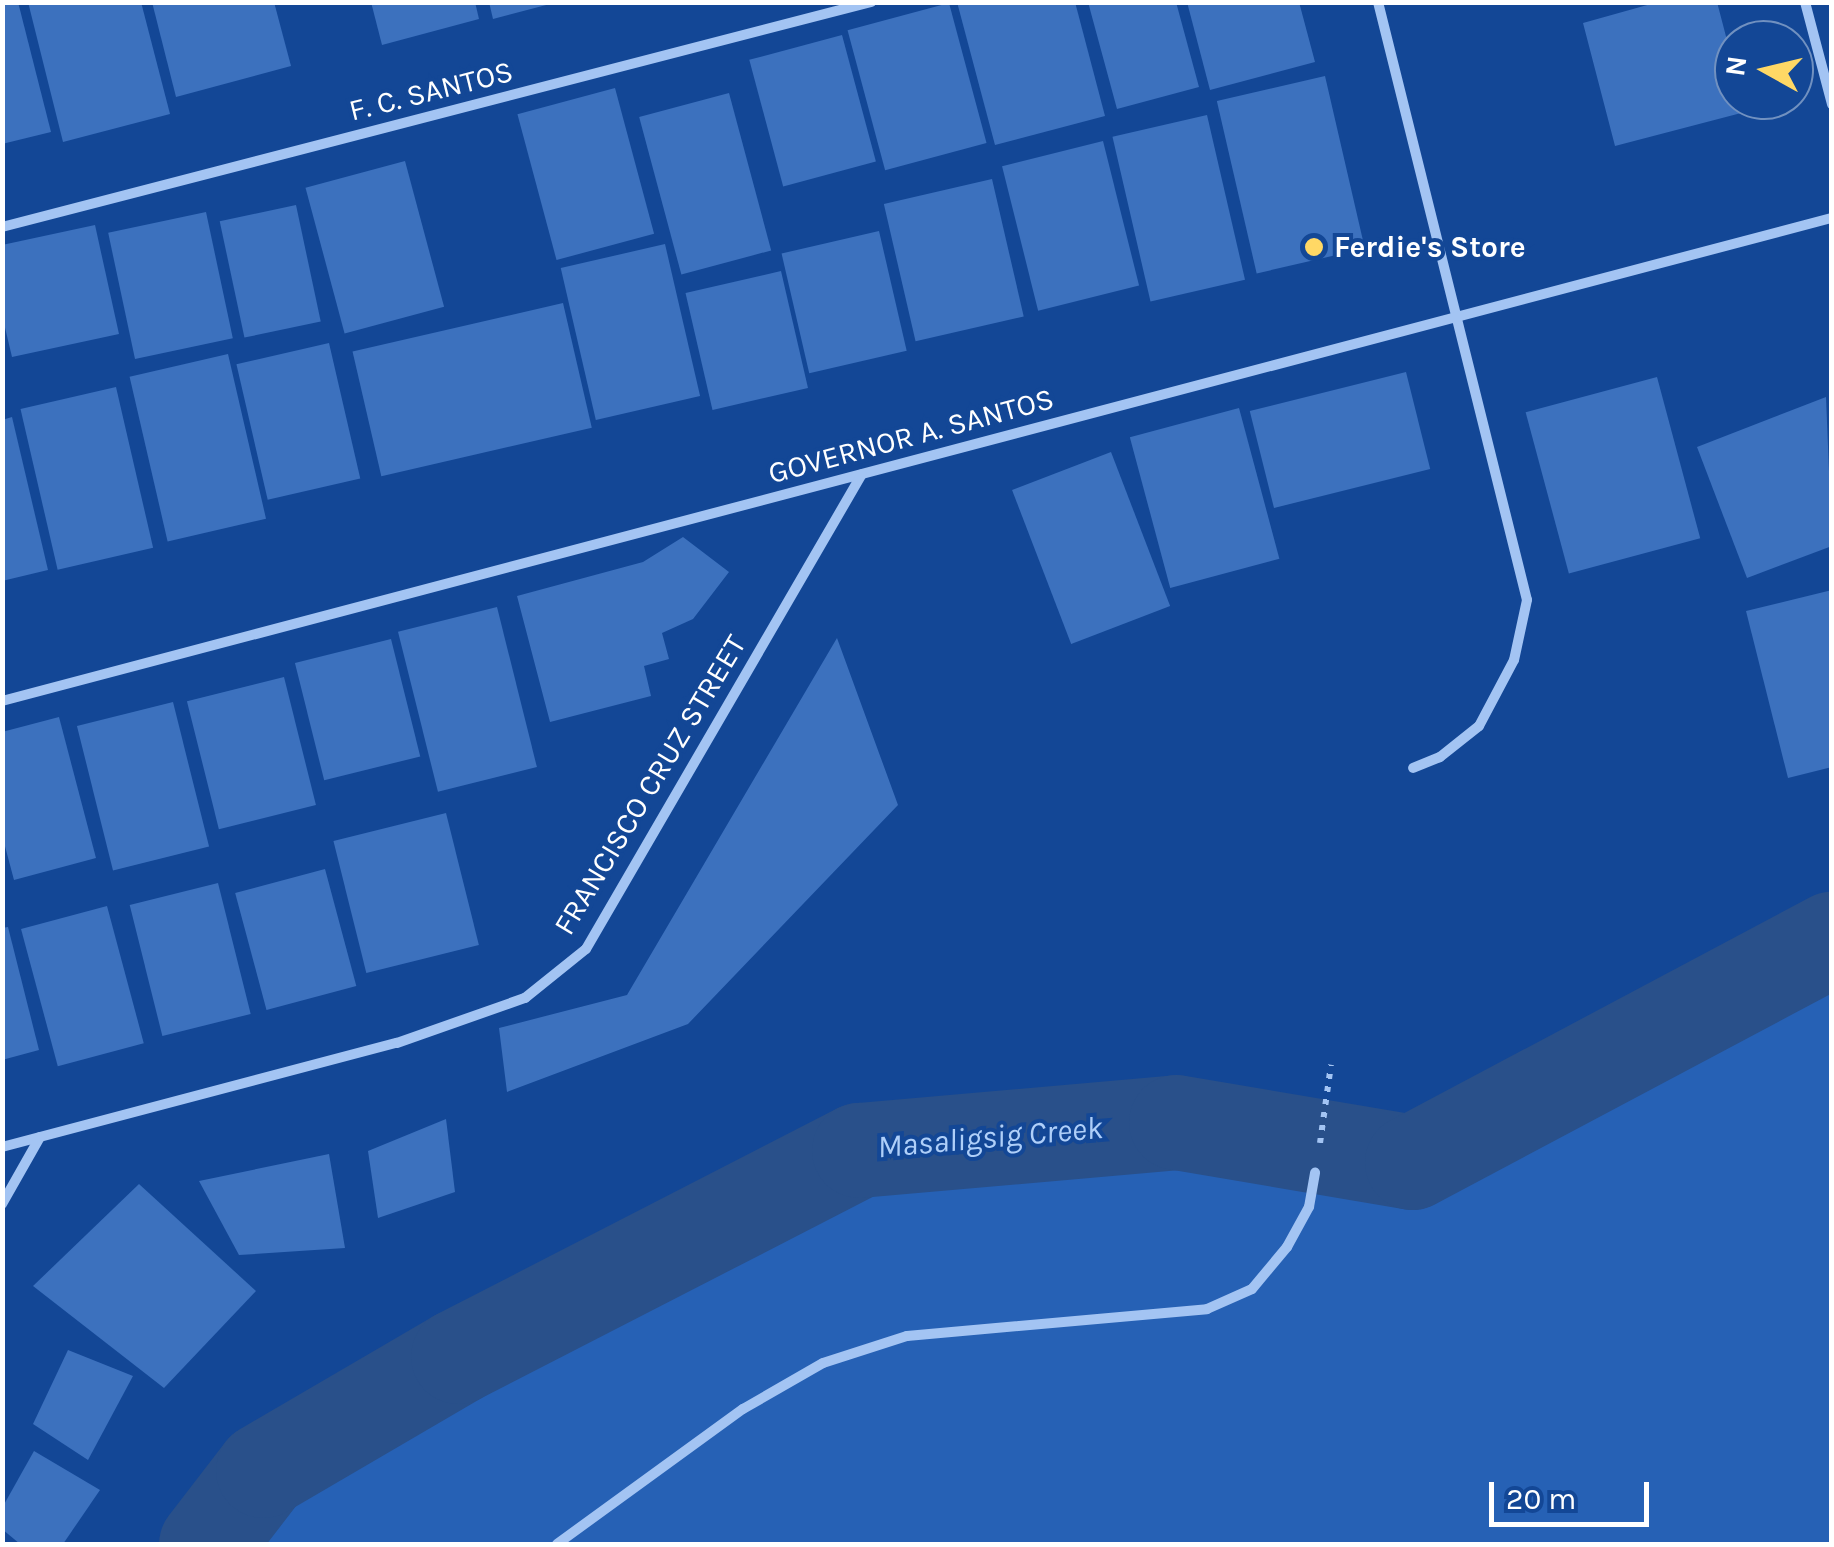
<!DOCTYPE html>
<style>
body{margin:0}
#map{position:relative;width:1834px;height:1547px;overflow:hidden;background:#134796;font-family:Karla,sans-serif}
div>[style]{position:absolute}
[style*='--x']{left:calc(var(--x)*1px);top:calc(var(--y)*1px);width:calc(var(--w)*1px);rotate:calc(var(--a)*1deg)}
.green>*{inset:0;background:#2661b5}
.river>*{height:95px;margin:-47.5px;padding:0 47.5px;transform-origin:47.5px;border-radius:47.5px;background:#29508a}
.building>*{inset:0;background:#3c71be;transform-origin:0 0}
.path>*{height:6px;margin-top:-3px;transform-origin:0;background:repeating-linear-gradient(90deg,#a3c4f3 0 5px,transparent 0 13px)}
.minor>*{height:10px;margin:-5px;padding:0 5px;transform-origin:5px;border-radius:5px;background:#a3c4f3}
.dots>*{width:28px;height:28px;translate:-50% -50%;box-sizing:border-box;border:5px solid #134796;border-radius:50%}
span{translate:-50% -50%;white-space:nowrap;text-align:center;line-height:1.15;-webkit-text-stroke:8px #134796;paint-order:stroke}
.street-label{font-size:30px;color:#fff}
.poi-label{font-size:30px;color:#fff;font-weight:700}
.left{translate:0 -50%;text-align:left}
.water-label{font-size:32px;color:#afcff9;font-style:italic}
.frame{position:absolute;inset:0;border:5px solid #fff;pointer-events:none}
.north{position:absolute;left:1714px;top:20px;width:100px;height:100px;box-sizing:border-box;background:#134796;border:2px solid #7191c0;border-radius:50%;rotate:278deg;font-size:28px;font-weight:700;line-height:40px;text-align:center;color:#fff}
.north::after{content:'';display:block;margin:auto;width:35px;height:45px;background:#ffd865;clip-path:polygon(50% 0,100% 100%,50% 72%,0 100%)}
.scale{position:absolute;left:1489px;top:1482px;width:160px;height:45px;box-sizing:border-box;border:5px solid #fff;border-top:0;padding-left:12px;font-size:30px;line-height:35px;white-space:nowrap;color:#fff;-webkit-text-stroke:8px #134796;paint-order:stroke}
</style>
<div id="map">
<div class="green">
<i style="clip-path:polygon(1831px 939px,1831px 1544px,206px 1544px,263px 1470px,458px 1356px,859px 1150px,1176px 1122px,1412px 1162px)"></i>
</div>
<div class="river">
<i style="--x:206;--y:1544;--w:93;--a:-52.4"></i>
<i style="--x:263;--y:1470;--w:226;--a:-30.3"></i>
<i style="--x:458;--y:1356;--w:451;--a:-27.2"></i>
<i style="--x:859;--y:1150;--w:318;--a:-5"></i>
<i style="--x:1176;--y:1122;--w:239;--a:9.6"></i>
<i style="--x:1412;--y:1162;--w:476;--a:-28"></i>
</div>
<div class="building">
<i style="clip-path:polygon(18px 2px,51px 132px,2px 144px,2px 5px)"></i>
<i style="clip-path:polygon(28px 2px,141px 2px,170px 114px,63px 142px)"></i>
<i style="clip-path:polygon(152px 2px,274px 2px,291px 66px,176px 97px)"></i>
<i style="clip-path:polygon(371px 2px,475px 2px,479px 19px,382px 45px)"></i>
<i style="clip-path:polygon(489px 2px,550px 2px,550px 4px,493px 19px)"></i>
<i style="clip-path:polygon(957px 2px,1075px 2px,1105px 116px,995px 145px)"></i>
<i style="clip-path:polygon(1088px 2px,1176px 2px,1199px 87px,1117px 109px)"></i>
<i style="clip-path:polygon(1187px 2px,1299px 2px,1315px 62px,1210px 90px)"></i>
<i style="clip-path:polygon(1658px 2px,1717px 2px,1734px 67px,1734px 100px,1742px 100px,1745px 112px,1615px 146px,1583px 23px)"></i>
<i style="left:949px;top:3px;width:145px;height:105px;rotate:75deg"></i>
<i style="left:842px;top:35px;width:131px;height:96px;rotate:75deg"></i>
<i style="left:1325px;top:76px;width:177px;height:111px;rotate:77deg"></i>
<i style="left:615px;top:88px;width:151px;height:101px;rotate:75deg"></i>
<i style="left:729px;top:93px;width:163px;height:93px;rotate:75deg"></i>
<i style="left:1207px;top:115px;width:169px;height:97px;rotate:77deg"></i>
<i style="left:1103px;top:141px;width:149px;height:104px;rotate:76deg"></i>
<i style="left:405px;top:161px;width:151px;height:103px;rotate:75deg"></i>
<i style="left:992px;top:179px;width:141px;height:111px;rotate:77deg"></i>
<i style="left:296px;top:205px;width:119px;height:78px;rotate:78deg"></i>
<i style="left:206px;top:212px;width:129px;height:100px;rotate:78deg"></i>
<i style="clip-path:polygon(95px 225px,119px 334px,12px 357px,2px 315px,2px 245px)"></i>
<i style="left:879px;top:231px;width:123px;height:100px;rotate:77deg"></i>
<i style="left:665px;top:244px;width:156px;height:107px;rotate:77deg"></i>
<i style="left:781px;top:271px;width:120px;height:98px;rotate:77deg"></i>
<i style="left:563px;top:303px;width:128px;height:216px;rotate:77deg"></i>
<i style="left:329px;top:343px;width:139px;height:95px;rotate:77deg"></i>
<i style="left:228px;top:354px;width:169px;height:101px;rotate:77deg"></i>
<i style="left:1406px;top:372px;width:100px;height:161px;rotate:76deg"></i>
<i style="left:1657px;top:377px;width:167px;height:136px;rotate:75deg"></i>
<i style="left:116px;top:387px;width:165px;height:98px;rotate:77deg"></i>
<i style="clip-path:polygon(1826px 397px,1832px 546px,1747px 578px,1697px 447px)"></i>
<i style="left:1239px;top:408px;width:156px;height:113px;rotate:75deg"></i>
<i style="clip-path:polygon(12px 417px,48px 570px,2px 581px,2px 420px)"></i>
<i style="left:1111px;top:452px;width:165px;height:106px;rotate:69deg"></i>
<i style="clip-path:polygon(683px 537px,729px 572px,693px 619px,662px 633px,669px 659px,644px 666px,651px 696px,550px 722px,517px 596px,643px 562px)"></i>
<i style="clip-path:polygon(1832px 590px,1832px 767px,1788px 778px,1746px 611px)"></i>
<i style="left:497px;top:607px;width:165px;height:102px;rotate:76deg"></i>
<i style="clip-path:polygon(837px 638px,898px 805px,688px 1024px,507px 1092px,499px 1028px,627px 995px)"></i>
<i style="left:391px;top:639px;width:121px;height:99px;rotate:76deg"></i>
<i style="left:284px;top:677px;width:132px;height:100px;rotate:76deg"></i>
<i style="left:173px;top:702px;width:149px;height:99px;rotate:76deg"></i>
<i style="clip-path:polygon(59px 717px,96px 858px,14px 880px,2px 835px,2px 732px)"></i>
<i style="left:446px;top:813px;width:136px;height:116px;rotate:76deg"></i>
<i style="left:325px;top:869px;width:121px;height:93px;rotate:75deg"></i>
<i style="left:218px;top:883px;width:135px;height:91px;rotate:76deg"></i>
<i style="left:107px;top:906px;width:142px;height:89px;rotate:75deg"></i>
<i style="clip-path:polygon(8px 927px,39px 1050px,2px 1060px,2px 928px)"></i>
<i style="clip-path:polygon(446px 1119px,455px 1192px,378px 1218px,368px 1151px)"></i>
<i style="clip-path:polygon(329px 1154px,345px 1248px,239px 1255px,199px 1181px)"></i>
<i style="clip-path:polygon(139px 1184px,256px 1291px,164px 1388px,33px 1286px)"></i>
<i style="clip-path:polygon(68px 1350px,133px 1376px,88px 1460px,33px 1424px)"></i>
<i style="clip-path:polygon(34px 1451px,100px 1490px,63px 1544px,20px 1544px,2px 1529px,2px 1508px)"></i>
</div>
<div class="path">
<i style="--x:1320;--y:1143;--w:79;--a:-82"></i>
</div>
<div class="minor">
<i style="--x:1378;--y:2;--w:616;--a:76.01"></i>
<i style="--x:1527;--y:600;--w:61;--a:102.2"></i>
<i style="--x:1514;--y:660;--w:75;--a:117.9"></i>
<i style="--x:1479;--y:726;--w:50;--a:141.5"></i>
<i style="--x:1440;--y:757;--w:29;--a:158"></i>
<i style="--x:1805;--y:2;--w:106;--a:75.2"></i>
<i style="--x:2;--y:227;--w:898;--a:-14.52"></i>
<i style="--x:2;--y:701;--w:1893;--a:-14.79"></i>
<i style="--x:2;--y:1147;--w:408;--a:-14.8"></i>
<i style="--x:397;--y:1043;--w:136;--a:-19.4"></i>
<i style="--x:525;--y:998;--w:78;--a:-38.8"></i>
<i style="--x:586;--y:949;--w:549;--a:-59.84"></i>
<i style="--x:2;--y:1204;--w:77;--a:-60.4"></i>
<i style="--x:557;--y:1544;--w:230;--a:-36"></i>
<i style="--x:743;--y:1409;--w:92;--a:-29.9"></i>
<i style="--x:823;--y:1363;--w:88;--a:-17.8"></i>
<i style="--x:907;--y:1336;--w:301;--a:-5.1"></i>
<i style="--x:1207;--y:1309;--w:49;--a:-24"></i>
<i style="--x:1252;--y:1289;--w:55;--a:-50.2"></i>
<i style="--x:1287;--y:1247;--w:46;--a:-61.2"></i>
<i style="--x:1309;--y:1207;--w:35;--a:-80"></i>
</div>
<div class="dots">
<i style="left:1314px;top:247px;background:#ffd865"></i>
</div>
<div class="street-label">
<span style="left:431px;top:91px;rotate:-14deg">F. C. SANTOS</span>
<span style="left:911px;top:436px;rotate:-15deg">GOVERNOR A. SANTOS</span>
<span style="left:650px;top:785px;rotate:-59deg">FRANCISCO CRUZ STREET</span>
</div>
<div class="poi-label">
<span class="left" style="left:1334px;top:247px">Ferdie's Store</span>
</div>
<div class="water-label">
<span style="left:990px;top:1138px;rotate:-5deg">Masaligsig Creek</span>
</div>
<div class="frame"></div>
<div class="north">N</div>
<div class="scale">20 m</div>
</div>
